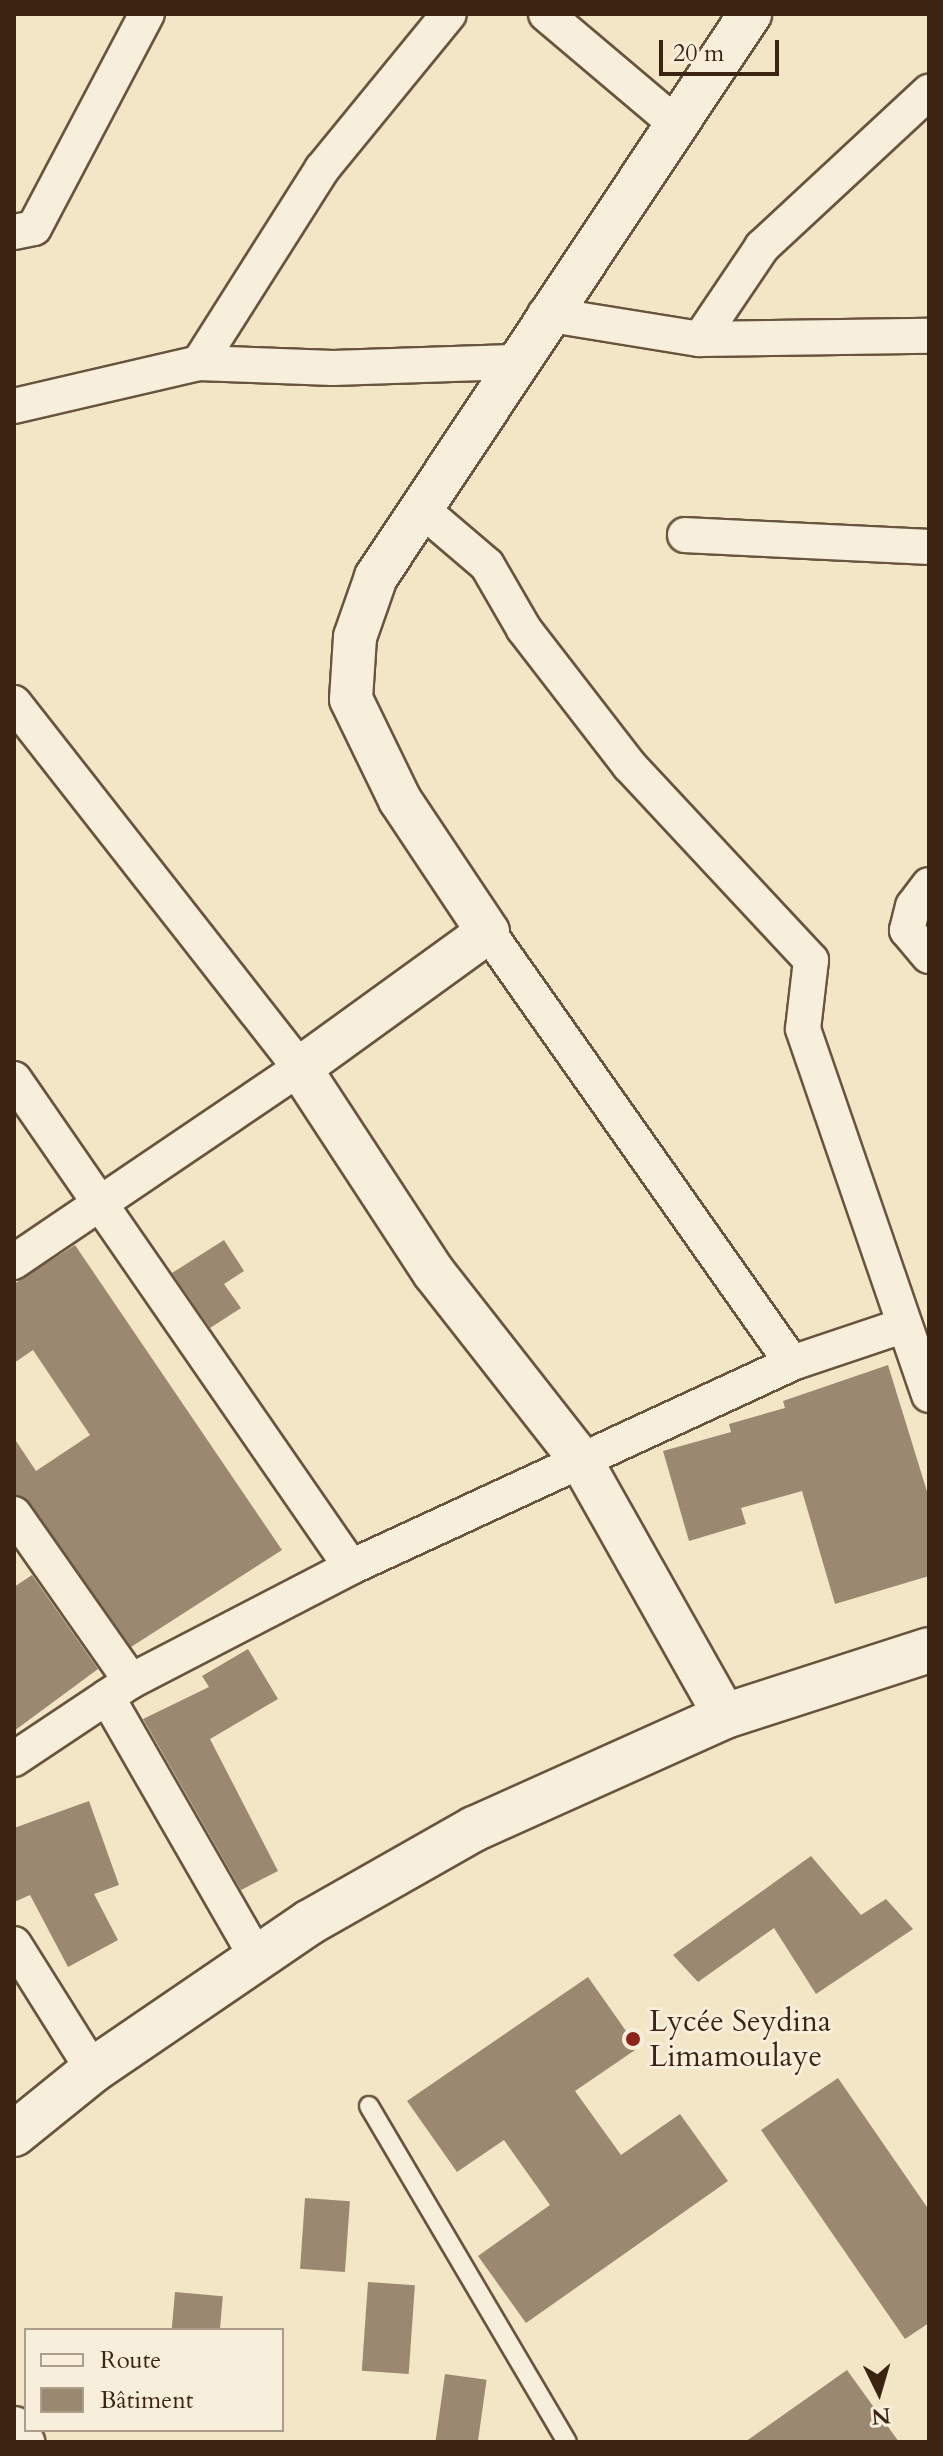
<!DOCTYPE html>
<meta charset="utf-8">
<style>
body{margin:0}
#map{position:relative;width:943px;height:2456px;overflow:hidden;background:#f2e6c7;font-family:Cardo,serif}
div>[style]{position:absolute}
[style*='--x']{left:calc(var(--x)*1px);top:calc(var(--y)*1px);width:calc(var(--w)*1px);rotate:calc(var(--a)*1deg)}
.building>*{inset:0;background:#9a8970;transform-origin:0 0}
.roads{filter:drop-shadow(2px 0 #69543e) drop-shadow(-2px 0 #69543e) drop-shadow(0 2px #69543e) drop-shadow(0 -2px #69543e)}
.service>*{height:18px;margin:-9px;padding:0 9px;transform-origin:9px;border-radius:9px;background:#f7efdb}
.minor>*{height:34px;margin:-17px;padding:0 17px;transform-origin:17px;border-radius:17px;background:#f7efdb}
.tertiary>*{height:42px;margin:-21px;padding:0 21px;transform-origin:21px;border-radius:21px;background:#f7efdb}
.secondary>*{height:44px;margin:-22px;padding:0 22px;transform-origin:22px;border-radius:22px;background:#f7efdb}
.dots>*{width:22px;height:22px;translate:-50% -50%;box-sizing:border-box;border:4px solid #f7efdb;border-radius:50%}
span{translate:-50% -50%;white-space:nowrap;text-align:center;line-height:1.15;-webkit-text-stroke:6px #f7efdb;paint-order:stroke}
.poi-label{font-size:30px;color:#3b2411}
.left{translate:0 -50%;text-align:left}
.frame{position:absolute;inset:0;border:16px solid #3b2411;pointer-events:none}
.legend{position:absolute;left:24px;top:2328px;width:260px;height:104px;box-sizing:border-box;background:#f7efdb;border:2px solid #ac9e8a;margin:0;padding:10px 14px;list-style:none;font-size:24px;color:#3b2411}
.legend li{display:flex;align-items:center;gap:16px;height:40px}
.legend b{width:40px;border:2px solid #ac9e8a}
.north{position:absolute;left:839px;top:2352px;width:80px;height:80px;-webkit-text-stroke:6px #f7efdb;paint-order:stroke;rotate:175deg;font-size:22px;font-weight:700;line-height:32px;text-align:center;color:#3b2411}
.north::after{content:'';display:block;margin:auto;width:28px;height:36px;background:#3b2411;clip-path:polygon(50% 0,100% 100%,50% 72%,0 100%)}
.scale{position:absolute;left:659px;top:40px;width:120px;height:36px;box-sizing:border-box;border:4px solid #3b2411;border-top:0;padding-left:10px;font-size:24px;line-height:28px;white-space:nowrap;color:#3b2411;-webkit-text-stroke:6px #f7efdb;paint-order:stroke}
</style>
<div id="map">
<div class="building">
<i style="clip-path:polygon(224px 1240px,244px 1271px,224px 1284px,241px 1308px,210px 1328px,172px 1273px)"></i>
<i style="clip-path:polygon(75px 1245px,282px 1550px,131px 1647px,30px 1503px,14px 1494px,14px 1438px,36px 1471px,90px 1435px,33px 1350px,14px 1363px,14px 1284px)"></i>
<i style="clip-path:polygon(888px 1365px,929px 1498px,929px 1576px,835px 1604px,802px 1491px,741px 1508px,746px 1524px,689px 1541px,663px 1451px,731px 1432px,729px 1424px,785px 1408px,783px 1401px)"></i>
<i style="clip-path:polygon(32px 1575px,98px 1669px,14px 1731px,14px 1587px)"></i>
<i style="clip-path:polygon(248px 1649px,278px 1699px,210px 1739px,278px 1871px,241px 1890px,143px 1719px,209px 1687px,202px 1676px)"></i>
<i style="clip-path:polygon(89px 1801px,119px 1885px,94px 1894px,118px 1940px,68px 1967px,30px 1895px,14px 1902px,14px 1828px)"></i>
<i style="clip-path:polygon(811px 1856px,861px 1915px,886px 1899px,913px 1929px,816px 1994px,774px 1928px,698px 1982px,673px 1955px)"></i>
<i style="clip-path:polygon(588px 1977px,638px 2048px,575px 2091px,621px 2155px,680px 2114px,728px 2181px,526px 2323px,478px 2256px,550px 2205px,504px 2140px,457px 2172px,407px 2101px)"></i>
<i style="clip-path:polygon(838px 2078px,929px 2210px,929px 2323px,905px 2339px,761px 2130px)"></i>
<i style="left:305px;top:2198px;width:45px;height:71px;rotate:4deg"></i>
<i style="left:368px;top:2282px;width:47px;height:89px;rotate:4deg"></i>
<i style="left:175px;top:2292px;width:48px;height:38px;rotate:5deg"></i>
<i style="clip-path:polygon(847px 2370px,899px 2442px,745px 2442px)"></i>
<i style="left:445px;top:2374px;width:42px;height:69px;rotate:8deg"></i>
</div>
<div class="roads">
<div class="service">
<i style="--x:369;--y:2106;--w:390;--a:59.5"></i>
</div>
<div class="minor">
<i style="--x:546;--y:14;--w:170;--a:40.2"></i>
<i style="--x:14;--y:232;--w:20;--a:-11"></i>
<i style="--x:34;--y:228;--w:242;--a:-62.2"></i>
<i style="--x:545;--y:314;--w:157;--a:9.2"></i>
<i style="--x:700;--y:339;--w:229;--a:-0.8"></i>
<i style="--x:700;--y:339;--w:111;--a:-56"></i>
<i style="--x:762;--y:247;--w:228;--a:-42.9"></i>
<i style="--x:199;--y:363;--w:230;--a:-57.6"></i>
<i style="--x:322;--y:169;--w:200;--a:-50.7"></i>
<i style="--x:14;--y:406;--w:190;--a:-13.1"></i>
<i style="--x:199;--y:363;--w:134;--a:2.1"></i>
<i style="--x:333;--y:368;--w:184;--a:-1.9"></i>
<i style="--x:419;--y:507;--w:89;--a:40.5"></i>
<i style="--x:487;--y:565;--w:74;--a:60"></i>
<i style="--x:524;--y:629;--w:172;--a:52.3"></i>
<i style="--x:629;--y:765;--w:267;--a:47"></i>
<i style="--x:811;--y:960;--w:69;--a:96.6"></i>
<i style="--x:803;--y:1029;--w:387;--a:71"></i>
<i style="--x:685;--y:535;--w:244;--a:2.8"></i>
<i style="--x:14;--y:703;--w:464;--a:51.9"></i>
<i style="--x:300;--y:1068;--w:346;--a:145.9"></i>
<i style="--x:929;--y:885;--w:26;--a:127"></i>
<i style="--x:913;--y:906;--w:25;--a:104"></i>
<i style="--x:907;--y:930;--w:34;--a:50"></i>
<i style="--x:488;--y:932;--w:527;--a:54.8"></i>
<i style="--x:14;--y:1079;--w:593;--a:55.37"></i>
<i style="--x:14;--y:1514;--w:204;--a:55"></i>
<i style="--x:107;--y:1697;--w:301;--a:60.1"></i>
<i style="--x:14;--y:1759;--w:141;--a:-33.7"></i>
<i style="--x:131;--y:1681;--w:248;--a:-27.4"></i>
<i style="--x:351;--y:1567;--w:486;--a:-24.8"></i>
<i style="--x:792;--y:1363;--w:116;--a:-18.6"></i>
<i style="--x:14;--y:1944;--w:149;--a:57.9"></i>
</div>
<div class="tertiary">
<i style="--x:725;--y:1716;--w:295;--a:-119.4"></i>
<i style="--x:580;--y:1459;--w:236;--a:-128.1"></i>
<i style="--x:434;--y:1273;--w:245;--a:-123.2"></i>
<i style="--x:300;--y:1068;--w:232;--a:-35.9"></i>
<i style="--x:488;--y:932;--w:159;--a:-123.7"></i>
<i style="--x:400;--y:800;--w:112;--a:-115.9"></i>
<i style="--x:351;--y:699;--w:62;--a:-86.3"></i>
<i style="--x:355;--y:637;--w:64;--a:-70.7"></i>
<i style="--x:376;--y:577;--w:676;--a:-56.4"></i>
<i style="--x:14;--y:2428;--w:17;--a:57"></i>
</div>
<div class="secondary">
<i style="--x:14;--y:2134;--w:102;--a:-39"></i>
<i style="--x:93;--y:2070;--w:263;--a:-34.3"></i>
<i style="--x:310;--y:1922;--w:189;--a:-29.6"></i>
<i style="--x:474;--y:1829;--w:275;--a:-24.2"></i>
<i style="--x:725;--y:1716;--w:214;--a:-17.9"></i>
</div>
</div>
<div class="dots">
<i style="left:633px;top:2039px;background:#8f2418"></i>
</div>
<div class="poi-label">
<span class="left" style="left:649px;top:2039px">Lycée Seydina<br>Limamoulaye</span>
</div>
<div class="frame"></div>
<ul class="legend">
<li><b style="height:10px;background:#f7efdb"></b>Route</li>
<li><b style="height:22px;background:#9a8970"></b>Bâtiment</li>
</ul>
<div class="north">N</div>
<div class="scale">20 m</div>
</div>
